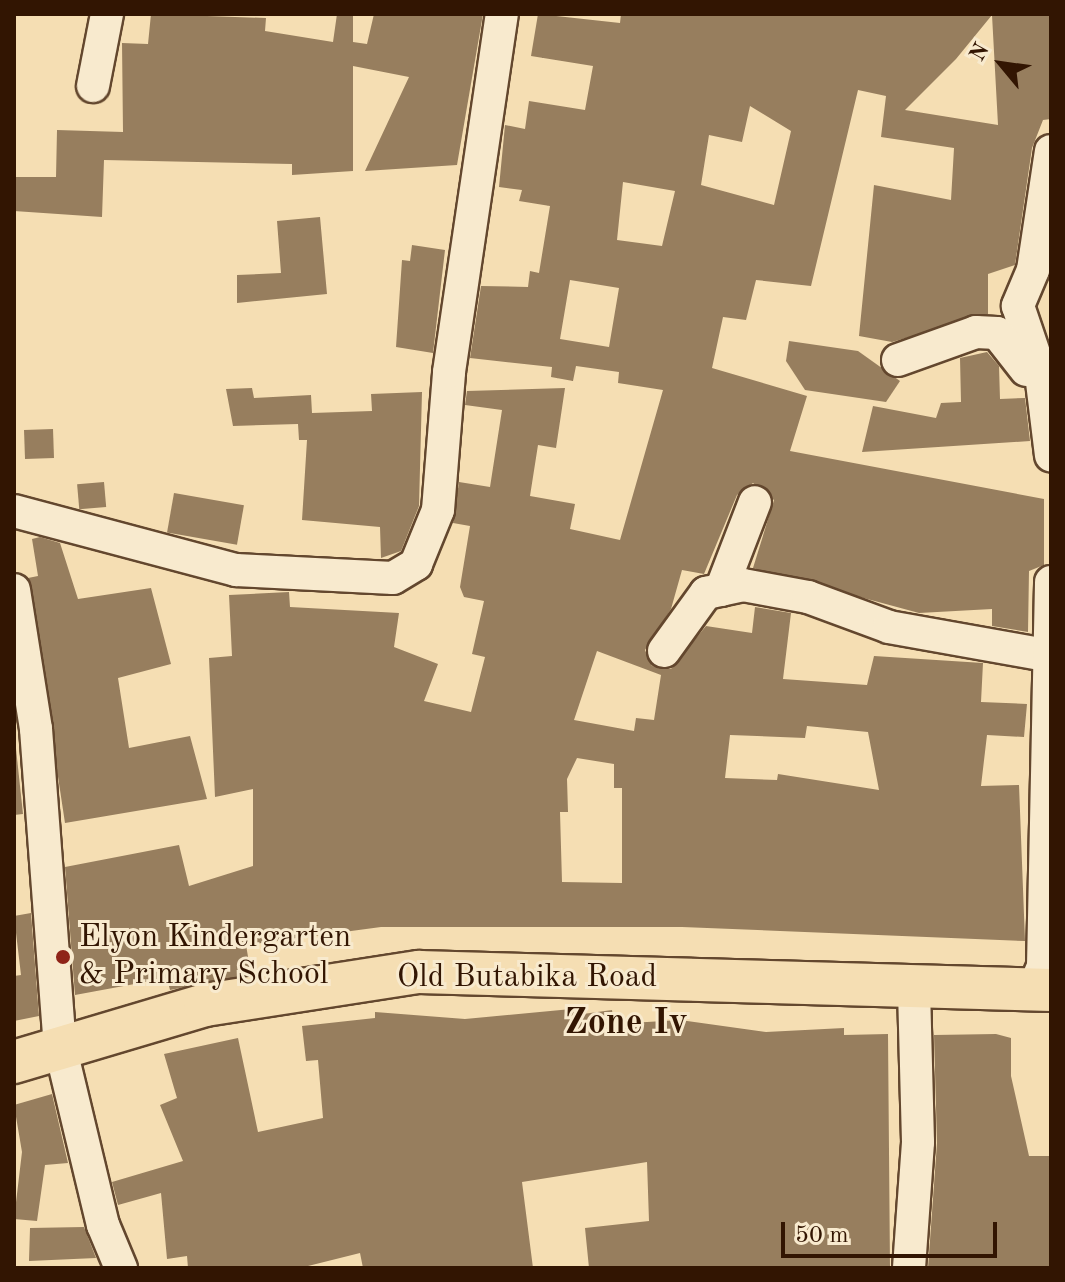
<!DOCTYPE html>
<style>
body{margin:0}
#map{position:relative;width:1065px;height:1282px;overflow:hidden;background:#f5deb3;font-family:"Old Standard TT",serif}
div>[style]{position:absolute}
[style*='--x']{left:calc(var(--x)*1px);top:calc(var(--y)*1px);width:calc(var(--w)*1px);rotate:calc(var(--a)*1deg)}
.building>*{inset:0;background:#977e5e;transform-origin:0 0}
.roads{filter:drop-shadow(2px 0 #63472e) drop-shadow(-2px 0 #63472e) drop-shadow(0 2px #63472e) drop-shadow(0 -2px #63472e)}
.minor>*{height:32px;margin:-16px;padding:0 16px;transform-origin:16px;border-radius:16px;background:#f8eace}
.major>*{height:42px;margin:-21px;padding:0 21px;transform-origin:21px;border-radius:21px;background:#f5deb3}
.dots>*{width:22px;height:22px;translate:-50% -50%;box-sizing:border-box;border:4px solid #f8eace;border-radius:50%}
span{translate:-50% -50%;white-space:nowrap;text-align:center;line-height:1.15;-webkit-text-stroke:6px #f8eace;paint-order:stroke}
.poi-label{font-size:32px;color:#321502}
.left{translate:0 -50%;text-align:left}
.street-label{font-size:32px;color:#321502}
.quarter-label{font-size:36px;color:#321502;font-weight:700}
.frame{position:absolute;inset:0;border:16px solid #321502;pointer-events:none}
.north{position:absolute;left:961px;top:24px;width:80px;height:80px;-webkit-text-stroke:6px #f8eace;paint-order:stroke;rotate:299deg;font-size:22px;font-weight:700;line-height:32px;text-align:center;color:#321502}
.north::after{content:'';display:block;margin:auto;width:28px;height:36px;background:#321502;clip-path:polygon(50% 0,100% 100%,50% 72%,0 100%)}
.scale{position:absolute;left:781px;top:1222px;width:216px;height:36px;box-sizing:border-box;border:4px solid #321502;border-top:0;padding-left:10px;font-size:24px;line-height:28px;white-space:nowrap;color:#321502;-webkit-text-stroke:6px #f8eace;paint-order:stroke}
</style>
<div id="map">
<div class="building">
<i style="clip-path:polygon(151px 14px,266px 18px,265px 31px,333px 42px,337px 14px,353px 14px,353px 42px,367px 44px,374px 14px,483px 14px,457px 165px,365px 171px,409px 77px,353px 66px,353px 171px,292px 175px,292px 164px,104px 160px,102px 217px,14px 211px,14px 177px,56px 177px,57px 130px,123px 132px,122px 43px,148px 44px)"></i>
<i style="clip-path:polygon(evenodd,538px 14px,620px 23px,621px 14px,1051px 14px,1051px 119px,1043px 120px,1032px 148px,1015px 265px,988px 274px,988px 314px,892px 342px,859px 336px,874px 185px,951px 200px,954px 148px,881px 137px,886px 96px,858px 90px,811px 286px,756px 280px,746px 320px,723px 317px,712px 368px,807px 396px,790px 451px,1044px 499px,1044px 565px,1029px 571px,1028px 632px,992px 626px,992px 609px,919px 613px,753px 568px,774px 500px,753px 483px,737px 495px,704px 574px,682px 570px,671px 609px,645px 650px,652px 666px,671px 669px,706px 626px,752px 633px,755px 607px,791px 613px,783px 679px,867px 685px,874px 656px,983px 663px,981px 702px,1027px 704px,1024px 737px,987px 735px,981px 786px,1019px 785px,1025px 941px,682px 927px,381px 927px,246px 945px,251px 974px,170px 990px,167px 978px,75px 995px,65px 867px,179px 845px,189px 886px,253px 866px,253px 789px,215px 797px,209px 658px,232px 656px,229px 595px,289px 592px,290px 607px,399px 613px,394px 647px,438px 664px,424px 701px,471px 712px,485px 657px,472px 654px,484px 601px,464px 597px,460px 587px,470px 526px,453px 523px,459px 482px,490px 487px,502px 410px,465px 405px,467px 391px,565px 388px,556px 448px,538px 445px,530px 496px,575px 504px,570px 529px,620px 540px,663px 390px,618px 383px,619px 372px,576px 366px,573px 381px,551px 377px,552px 367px,470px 358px,481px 286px,528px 287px,530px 271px,539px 273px,550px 206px,519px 201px,522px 190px,499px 187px,505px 125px,525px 129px,529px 101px,585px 110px,593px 66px,531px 56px,538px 14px,992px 15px,998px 125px,905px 110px,956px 59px,992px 15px,538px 14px,750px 106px,791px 131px,774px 205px,701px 185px,709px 135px,742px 142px,750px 106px,538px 14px,623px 182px,675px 191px,662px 246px,617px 240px,623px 182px,538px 14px,570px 280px,619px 288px,609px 347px,560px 339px,570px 280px,538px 14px,597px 651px,661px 675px,654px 720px,636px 718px,634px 731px,574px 720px,597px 651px,538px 14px,807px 726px,868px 732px,879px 790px,778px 774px,777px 780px,725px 778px,730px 735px,805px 738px,807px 726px,538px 14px,577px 758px,614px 764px,614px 788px,622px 788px,622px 883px,562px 882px,560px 812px,568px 812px,567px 779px,577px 758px)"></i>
<i style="clip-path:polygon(320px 217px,327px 294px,237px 303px,237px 275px,281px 273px,277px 221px)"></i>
<i style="clip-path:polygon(412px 245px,445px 250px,433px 353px,396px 347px,402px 260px,410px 261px)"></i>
<i style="clip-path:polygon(789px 341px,858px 351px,900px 381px,886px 402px,805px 390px,786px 361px)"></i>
<i style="clip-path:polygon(987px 352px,999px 366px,1000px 399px,1025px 398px,1030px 441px,862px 452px,873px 406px,936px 418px,941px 403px,961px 402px,960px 358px)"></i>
<i style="clip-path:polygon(252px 388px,254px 398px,311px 395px,312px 413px,372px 411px,371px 394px,422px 392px,419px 506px,401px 551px,381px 558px,380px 527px,302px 520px,307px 440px,299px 440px,298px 424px,233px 426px,226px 389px)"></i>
<i style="left:53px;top:429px;width:29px;height:29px;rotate:88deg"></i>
<i style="left:104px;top:482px;width:25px;height:27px;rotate:85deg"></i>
<i style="left:174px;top:493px;width:71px;height:40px;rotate:10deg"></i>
<i style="clip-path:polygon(40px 537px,60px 543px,78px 599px,151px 588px,171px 664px,118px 678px,129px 748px,190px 736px,207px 799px,65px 823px,28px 578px,38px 576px,32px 539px)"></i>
<i style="clip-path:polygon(14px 730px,23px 814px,14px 815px)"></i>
<i style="clip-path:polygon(31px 913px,39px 1016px,14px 1021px,14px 976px,21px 975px,14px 916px)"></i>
<i style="clip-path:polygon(582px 1008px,583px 1014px,612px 1010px,614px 1024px,680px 1020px,766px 1032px,844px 1028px,844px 1035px,888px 1034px,890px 1268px,589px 1268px,585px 1228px,649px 1221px,647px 1162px,522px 1182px,533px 1268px,363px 1268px,360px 1253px,300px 1268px,188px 1268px,187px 1256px,167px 1259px,161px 1193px,118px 1205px,112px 1182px,183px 1161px,160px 1105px,177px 1098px,164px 1054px,238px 1038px,258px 1132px,323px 1118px,318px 1060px,306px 1061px,302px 1026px,375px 1018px,375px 1012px,465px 1019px)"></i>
<i style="clip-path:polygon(996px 1034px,1011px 1038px,1011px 1076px,1029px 1156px,1051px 1156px,1051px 1268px,928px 1268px,937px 1143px,934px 1035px)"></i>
<i style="clip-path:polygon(52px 1094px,68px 1163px,45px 1165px,37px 1221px,14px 1219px,22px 1152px,14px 1105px)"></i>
<i style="clip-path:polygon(84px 1227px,96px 1258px,29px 1261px,30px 1228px)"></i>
</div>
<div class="roads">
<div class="minor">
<i style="--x:93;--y:86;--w:73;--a:-79"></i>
<i style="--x:1051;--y:151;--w:120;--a:98.6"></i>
<i style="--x:1033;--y:270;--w:39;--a:113"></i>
<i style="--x:1018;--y:306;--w:72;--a:71.3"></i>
<i style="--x:1041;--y:374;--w:82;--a:83"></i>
<i style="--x:898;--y:360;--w:83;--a:-19.7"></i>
<i style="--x:976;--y:332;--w:21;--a:3"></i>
<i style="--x:997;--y:333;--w:47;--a:51.9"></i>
<i style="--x:14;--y:511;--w:230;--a:14.9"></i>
<i style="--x:236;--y:570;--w:157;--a:2.9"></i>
<i style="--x:393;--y:578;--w:27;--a:-31"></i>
<i style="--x:416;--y:564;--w:58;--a:-67.8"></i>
<i style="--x:438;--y:510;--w:138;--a:-85.4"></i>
<i style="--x:449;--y:372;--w:362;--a:-81.6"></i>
<i style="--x:14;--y:590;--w:141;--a:81"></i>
<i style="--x:36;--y:729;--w:318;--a:85.7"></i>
<i style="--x:60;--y:1046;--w:184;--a:76.5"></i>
<i style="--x:103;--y:1225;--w:47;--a:67.3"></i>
<i style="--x:721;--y:590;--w:94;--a:-68.9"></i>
<i style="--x:664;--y:651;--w:72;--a:-54.1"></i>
<i style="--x:706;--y:593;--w:38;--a:-12"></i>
<i style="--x:743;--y:585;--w:66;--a:10.5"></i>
<i style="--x:808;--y:597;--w:86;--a:20.3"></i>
<i style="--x:889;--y:627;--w:159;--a:10.1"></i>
<i style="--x:1033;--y:990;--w:26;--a:-67"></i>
<i style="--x:1043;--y:966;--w:384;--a:-88.8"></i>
<i style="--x:909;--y:1268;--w:126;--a:-85.9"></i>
<i style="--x:918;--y:1142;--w:153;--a:-91.5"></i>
</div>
<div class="major">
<i style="--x:14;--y:1062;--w:199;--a:-16.6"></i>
<i style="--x:205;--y:1005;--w:217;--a:-8.8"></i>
<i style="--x:419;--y:972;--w:632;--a:1.63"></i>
</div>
</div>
<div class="dots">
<i style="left:63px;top:957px;background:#8f2418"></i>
</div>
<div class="poi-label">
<span class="left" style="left:79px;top:957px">Elyon Kindergarten<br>&amp; Primary School</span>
</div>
<div class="street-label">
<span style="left:527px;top:978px">Old Butabika Road</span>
</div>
<div class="quarter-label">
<span style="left:626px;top:1025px">Zone Iv</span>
</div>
<div class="frame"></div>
<div class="north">N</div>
<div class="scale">50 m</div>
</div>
